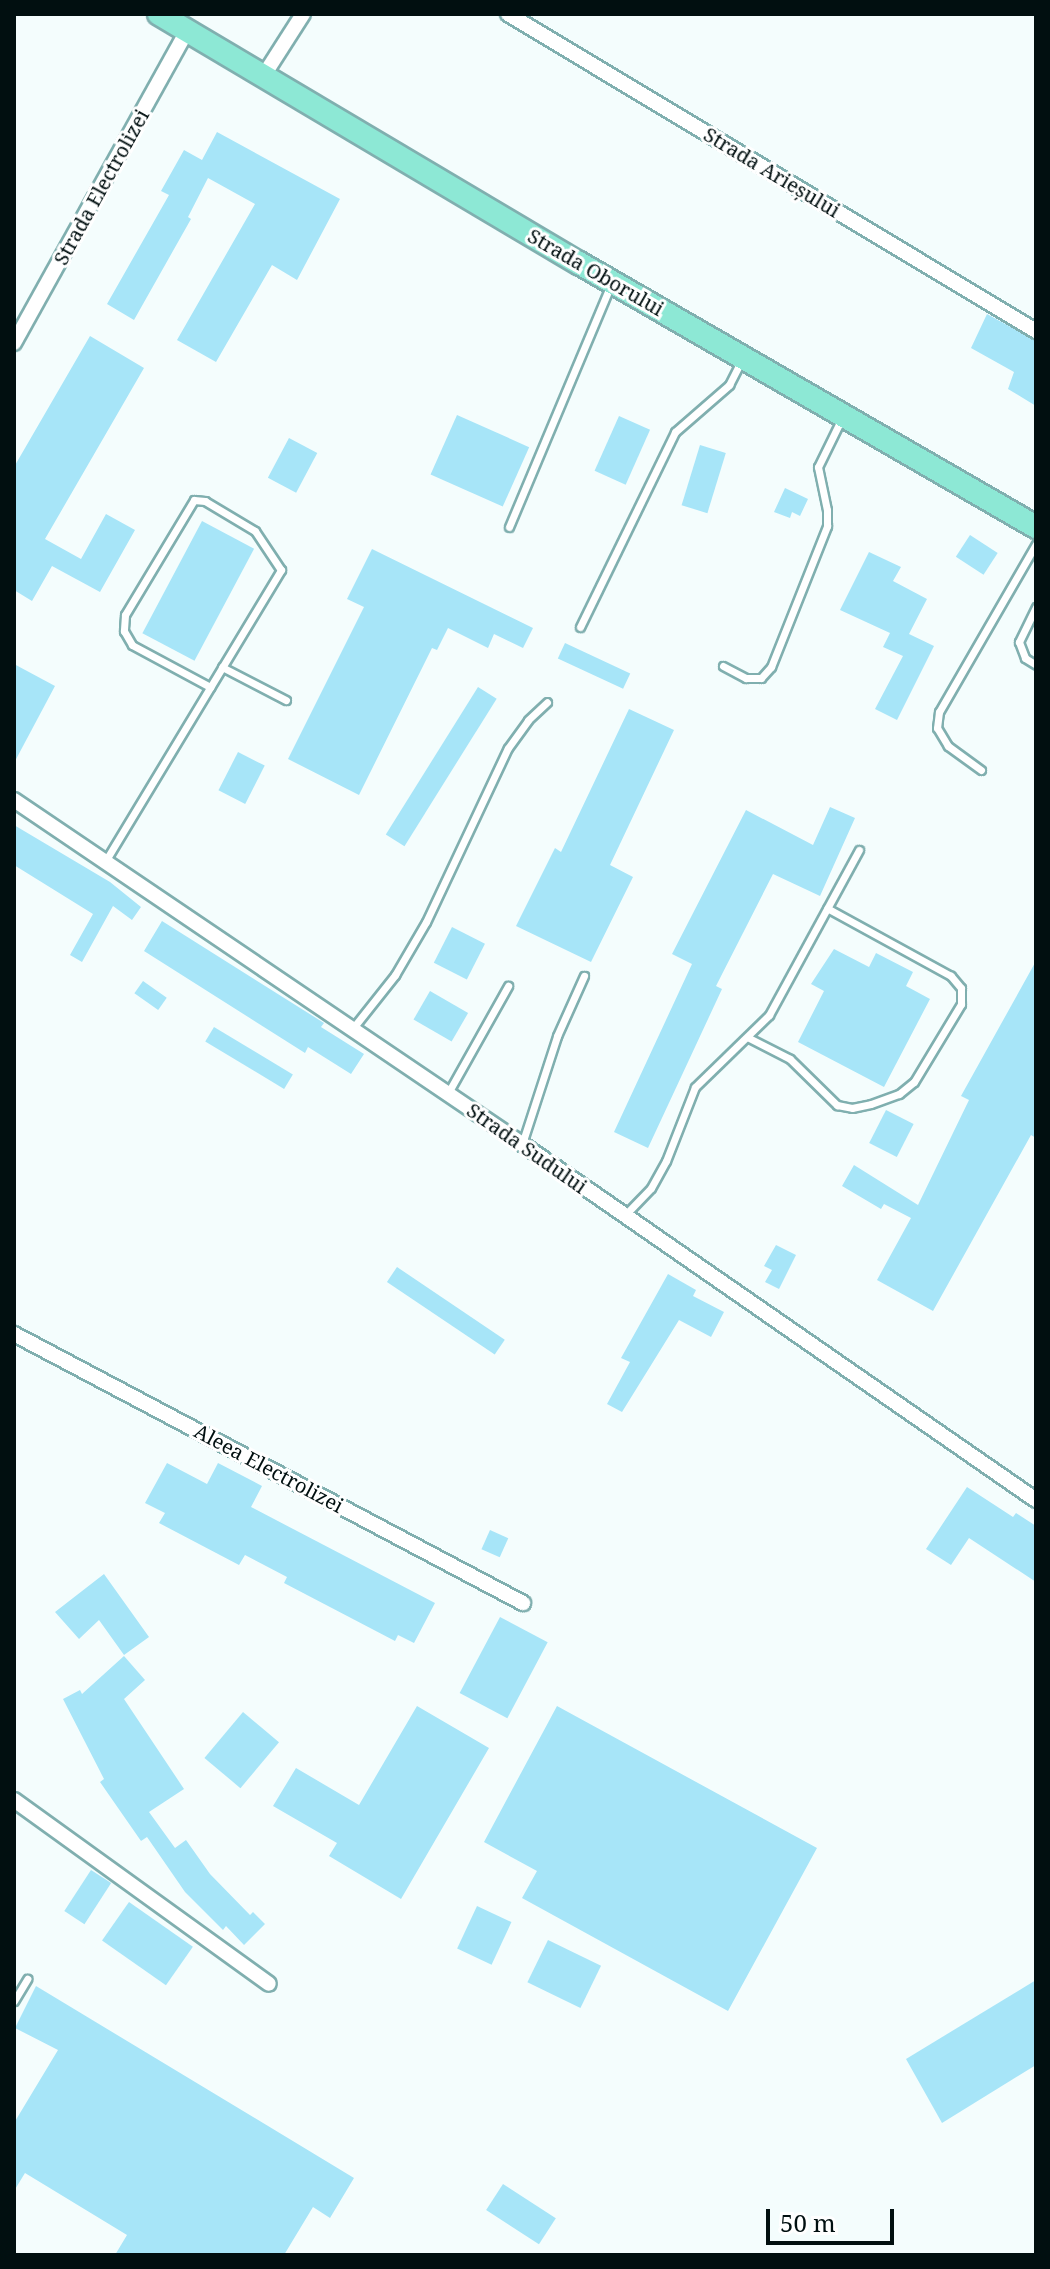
<!DOCTYPE html>
<meta charset="utf-8">
<style>
body{margin:0}
#map{position:relative;width:1050px;height:2269px;overflow:hidden;background:#f4fdfd;font-family:"Noto Serif",serif}
div>[style]{position:absolute}
[style*='--x']{left:calc(var(--x)*1px);top:calc(var(--y)*1px);width:calc(var(--w)*1px);rotate:calc(var(--a)*1deg)}
.building>*{inset:0;background:#a7e5f8;transform-origin:0 0}
.roads{filter:drop-shadow(2px 0 #80afaf) drop-shadow(-2px 0 #80afaf) drop-shadow(0 2px #80afaf) drop-shadow(0 -2px #80afaf)}
.service>*{height:7px;margin:-3.5px;padding:0 3.5px;transform-origin:3.5px;border-radius:3.5px;background:#fff}
.minor>*{height:14px;margin:-7px;padding:0 7px;transform-origin:7px;border-radius:7px;background:#fff}
.primary>*{height:22px;margin:-11px;padding:0 11px;transform-origin:11px;border-radius:11px;background:#8de8d5}
span{translate:-50% -50%;white-space:nowrap;text-align:center;line-height:1.15;-webkit-text-stroke:6px #fff;paint-order:stroke}
.street-label{font-size:20px;color:#010f10}
.frame{position:absolute;inset:0;border:16px solid #010f10;pointer-events:none}
.scale{position:absolute;left:766px;top:2209px;width:128px;height:36px;box-sizing:border-box;border:4px solid #010f10;border-top:0;padding-left:10px;font-size:24px;line-height:28px;white-space:nowrap;color:#010f10;-webkit-text-stroke:6px #fff;paint-order:stroke}
</style>
<div id="map">
<div class="building">
<i style="clip-path:polygon(217px 132px,340px 199px,297px 280px,272px 265px,216px 362px,177px 340px,255px 204px,208px 178px,188px 217px,191px 219px,134px 320px,107px 304px,169px 195px,161px 191px,184px 150px,202px 160px)"></i>
<i style="clip-path:polygon(987px 314px,1036px 341px,1036px 406px,1008px 389px,1014px 372px,971px 348px)"></i>
<i style="clip-path:polygon(90px 336px,144px 368px,45px 539px,81px 559px,106px 514px,135px 530px,100px 592px,52px 566px,32px 601px,14px 590px,14px 467px)"></i>
<i style="left:457px;top:415px;width:79px;height:65px;rotate:24deg"></i>
<i style="left:619px;top:416px;width:34px;height:60px;rotate:24deg"></i>
<i style="left:289px;top:438px;width:32px;height:45px;rotate:28deg"></i>
<i style="left:700px;top:445px;width:27px;height:63px;rotate:17deg"></i>
<i style="clip-path:polygon(785px 488px,808px 499px,800px 516px,792px 512px,790px 518px,774px 512px)"></i>
<i style="left:202px;top:521px;width:59px;height:127px;rotate:28deg"></i>
<i style="left:970px;top:535px;width:33px;height:26px;rotate:33deg"></i>
<i style="clip-path:polygon(372px 549px,533px 628px,523px 648px,494px 634px,488px 648px,448px 628px,437px 650px,432px 648px,359px 795px,288px 759px,364px 607px,347px 599px)"></i>
<i style="clip-path:polygon(869px 552px,901px 567px,893px 581px,927px 599px,909px 634px,934px 646px,897px 720px,875px 709px,903px 656px,883px 647px,890px 633px,840px 610px)"></i>
<i style="left:565px;top:643px;width:72px;height:17px;rotate:25deg"></i>
<i style="clip-path:polygon(14px 664px,55px 686px,14px 763px)"></i>
<i style="left:478px;top:687px;width:22px;height:174px;rotate:32deg"></i>
<i style="clip-path:polygon(629px 709px,674px 730px,610px 865px,633px 877px,591px 962px,516px 926px,555px 848px,561px 852px)"></i>
<i style="left:238px;top:752px;width:30px;height:43px;rotate:27deg"></i>
<i style="clip-path:polygon(830px 807px,855px 818px,820px 896px,773px 874px,716px 986px,722px 989px,648px 1148px,614px 1132px,692px 964px,672px 954px,746px 810px,813px 845px)"></i>
<i style="clip-path:polygon(14px 825px,110px 882px,141px 907px,132px 920px,113px 906px,82px 962px,70px 955px,93px 914px,14px 865px)"></i>
<i style="clip-path:polygon(162px 921px,324px 1023px,321px 1027px,364px 1054px,351px 1074px,308px 1047px,305px 1053px,144px 951px)"></i>
<i style="left:452px;top:927px;width:37px;height:40px;rotate:27deg"></i>
<i style="clip-path:polygon(834px 949px,869px 967px,876px 953px,913px 972px,906px 986px,930px 999px,884px 1087px,798px 1042px,824px 991px,811px 984px)"></i>
<i style="clip-path:polygon(1036px 961px,1036px 1138px,1031px 1135px,933px 1311px,877px 1280px,911px 1218px,884px 1204px,881px 1209px,842px 1186px,854px 1165px,918px 1205px,969px 1100px,961px 1096px)"></i>
<i style="left:143px;top:981px;width:29px;height:15px;rotate:35deg"></i>
<i style="left:430px;top:991px;width:44px;height:33px;rotate:30deg"></i>
<i style="left:214px;top:1027px;width:92px;height:17px;rotate:31deg"></i>
<i style="left:886px;top:1110px;width:31px;height:37px;rotate:27deg"></i>
<i style="clip-path:polygon(776px 1245px,796px 1255px,779px 1289px,765px 1282px,772px 1270px,764px 1266px)"></i>
<i style="left:397px;top:1267px;width:130px;height:18px;rotate:34deg"></i>
<i style="clip-path:polygon(668px 1274px,696px 1290px,693px 1296px,724px 1312px,711px 1337px,679px 1320px,622px 1412px,607px 1404px,630px 1362px,621px 1358px)"></i>
<i style="clip-path:polygon(167px 1463px,207px 1484px,218px 1463px,262px 1486px,251px 1507px,435px 1603px,414px 1643px,398px 1635px,395px 1641px,284px 1583px,287px 1577px,245px 1555px,239px 1565px,159px 1523px,165px 1513px,145px 1503px)"></i>
<i style="clip-path:polygon(967px 1487px,1013px 1517px,1016px 1513px,1036px 1526px,1036px 1582px,969px 1538px,951px 1565px,926px 1549px)"></i>
<i style="left:490px;top:1530px;width:20px;height:21px;rotate:24deg"></i>
<i style="clip-path:polygon(104px 1574px,149px 1637px,124px 1655px,99px 1620px,79px 1639px,55px 1612px)"></i>
<i style="left:500px;top:1617px;width:54px;height:86px;rotate:28deg"></i>
<i style="clip-path:polygon(124px 1656px,145px 1680px,124px 1699px,184px 1789px,149px 1812px,175px 1848px,186px 1840px,210px 1874px,250px 1915px,253px 1912px,265px 1924px,244px 1945px,226px 1926px,223px 1930px,185px 1892px,147px 1837px,141px 1841px,100px 1782px,104px 1779px,63px 1699px,80px 1690px,82px 1694px)"></i>
<i style="clip-path:polygon(417px 1706px,489px 1748px,401px 1899px,329px 1856px,337px 1843px,273px 1806px,296px 1768px,359px 1805px)"></i>
<i style="clip-path:polygon(557px 1706px,817px 1848px,728px 2011px,522px 1898px,537px 1871px,484px 1842px)"></i>
<i style="left:243px;top:1712px;width:47px;height:60px;rotate:40deg"></i>
<i style="left:91px;top:1870px;width:24px;height:49px;rotate:33deg"></i>
<i style="left:129px;top:1902px;width:78px;height:47px;rotate:35deg"></i>
<i style="left:477px;top:1906px;width:38px;height:47px;rotate:25deg"></i>
<i style="left:548px;top:1940px;width:59px;height:47px;rotate:26deg"></i>
<i style="clip-path:polygon(1036px 1980px,1036px 2065px,942px 2123px,906px 2059px)"></i>
<i style="clip-path:polygon(36px 1986px,354px 2178px,330px 2218px,313px 2207px,284px 2255px,115px 2255px,127px 2235px,25px 2173px,14px 2191px,14px 2123px,58px 2050px,15px 2028px)"></i>
<i style="left:503px;top:2184px;width:63px;height:31px;rotate:33deg"></i>
</div>
<div class="roads">
<div class="service">
<i style="--x:509;--y:527;--w:264;--a:-67.2"></i>
<i style="--x:1036;--y:607;--w:39;--a:116"></i>
<i style="--x:1019;--y:642;--w:17;--a:69"></i>
<i style="--x:1025;--y:658;--w:13;--a:32"></i>
<i style="--x:580;--y:627;--w:217;--a:-64"></i>
<i style="--x:675;--y:432;--w:72;--a:-41"></i>
<i style="--x:729;--y:385;--w:29;--a:-63"></i>
<i style="--x:723;--y:666;--w:26;--a:28"></i>
<i style="--x:746;--y:678;--w:15;--a:0"></i>
<i style="--x:761;--y:678;--w:15;--a:-48"></i>
<i style="--x:771;--y:667;--w:152;--a:-68.3"></i>
<i style="--x:827;--y:526;--w:16;--a:-90"></i>
<i style="--x:827;--y:510;--w:44;--a:-101.8"></i>
<i style="--x:818;--y:467;--w:52;--a:-63.9"></i>
<i style="--x:222;--y:667;--w:72;--a:27.3"></i>
<i style="--x:981;--y:770;--w:41;--a:-144"></i>
<i style="--x:948;--y:746;--w:21;--a:-121"></i>
<i style="--x:937;--y:728;--w:16;--a:-83"></i>
<i style="--x:939;--y:712;--w:194;--a:-60"></i>
<i style="--x:106;--y:860;--w:339;--a:-58.9"></i>
<i style="--x:281;--y:570;--w:47;--a:-123.7"></i>
<i style="--x:255;--y:531;--w:58;--a:-149"></i>
<i style="--x:205;--y:501;--w:11;--a:-175"></i>
<i style="--x:194;--y:500;--w:134;--a:121"></i>
<i style="--x:125;--y:615;--w:16;--a:94"></i>
<i style="--x:124;--y:631;--w:16;--a:60"></i>
<i style="--x:132;--y:645;--w:89;--a:28.3"></i>
<i style="--x:353;--y:1028;--w:68;--a:-51.6"></i>
<i style="--x:395;--y:975;--w:61;--a:-59.7"></i>
<i style="--x:426;--y:922;--w:192;--a:-64.8"></i>
<i style="--x:508;--y:748;--w:34;--a:-54"></i>
<i style="--x:528;--y:720;--w:26;--a:-43"></i>
<i style="--x:749;--y:1038;--w:46;--a:27.1"></i>
<i style="--x:790;--y:1059;--w:66;--a:44.4"></i>
<i style="--x:837;--y:1105;--w:15;--a:11"></i>
<i style="--x:852;--y:1108;--w:19;--a:-12"></i>
<i style="--x:871;--y:1104;--w:30;--a:-20"></i>
<i style="--x:899;--y:1094;--w:19;--a:-39"></i>
<i style="--x:914;--y:1082;--w:91;--a:-58.9"></i>
<i style="--x:961;--y:1004;--w:16;--a:-90"></i>
<i style="--x:961;--y:988;--w:16;--a:-130"></i>
<i style="--x:951;--y:976;--w:141;--a:-151.3"></i>
<i style="--x:448;--y:1093;--w:123;--a:-60.7"></i>
<i style="--x:522;--y:1144;--w:114;--a:-72"></i>
<i style="--x:557;--y:1036;--w:66;--a:-65.8"></i>
<i style="--x:625;--y:1215;--w:37;--a:-46"></i>
<i style="--x:651;--y:1188;--w:31;--a:-61"></i>
<i style="--x:666;--y:1161;--w:79;--a:-68.6"></i>
<i style="--x:695;--y:1087;--w:103;--a:-44.2"></i>
<i style="--x:769;--y:1015;--w:188;--a:-61.4"></i>
<i style="--x:14;--y:2001;--w:26;--a:-59"></i>
</div>
<div class="minor">
<i style="--x:508;--y:14;--w:616;--a:30.98"></i>
<i style="--x:264;--y:75;--w:72;--a:-57.4"></i>
<i style="--x:14;--y:343;--w:357;--a:-61"></i>
<i style="--x:14;--y:800;--w:614;--a:34.1"></i>
<i style="--x:522;--y:1144;--w:625;--a:34.71"></i>
<i style="--x:14;--y:1334;--w:576;--a:27.86"></i>
<i style="--x:14;--y:1800;--w:314;--a:35.8"></i>
</div>
<div class="primary">
<i style="--x:159;--y:14;--w:488;--a:30.7"></i>
<i style="--x:579;--y:263;--w:528;--a:30.01"></i>
</div>
</div>
<div class="street-label">
<span style="left:772px;top:172px;rotate:31deg">Strada Arieșului</span>
<span style="left:101px;top:187px;rotate:-61deg">Strada Electrolizei</span>
<span style="left:596px;top:272px;rotate:30deg">Strada Oborului</span>
<span style="left:527px;top:1148px;rotate:35deg">Strada Sudului</span>
<span style="left:269px;top:1468px;rotate:28deg">Aleea Electrolizei</span>
</div>
<div class="frame"></div>
<div class="scale">50 m</div>
</div>
